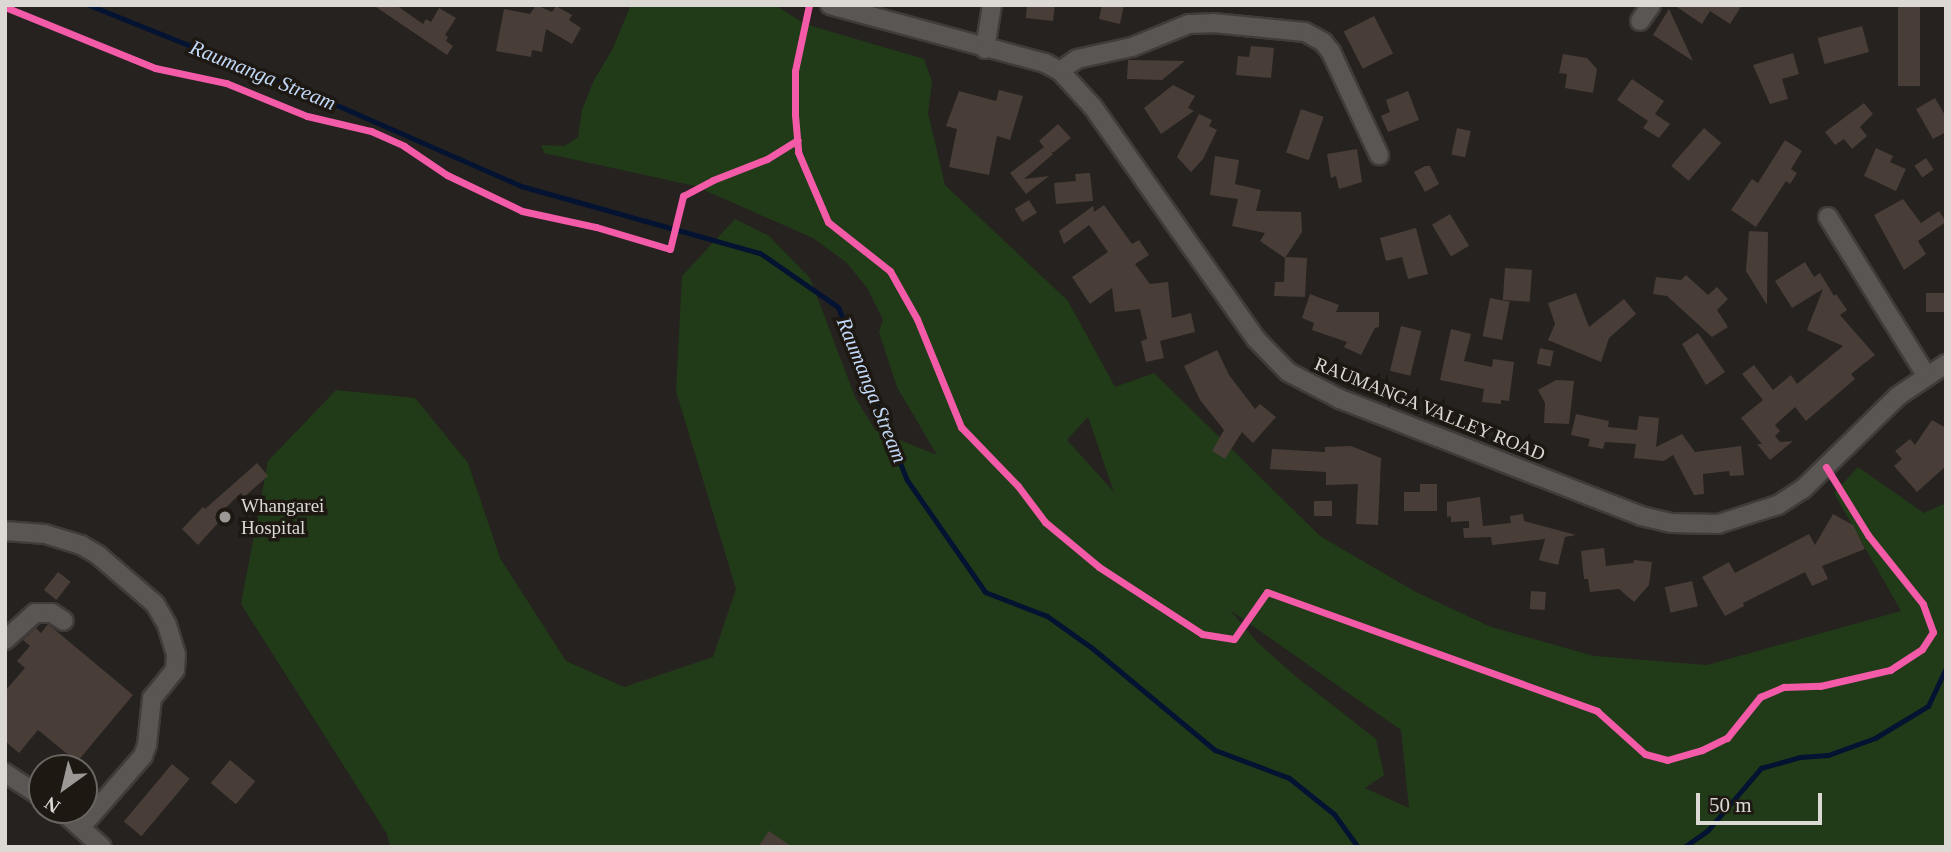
<!DOCTYPE html>
<style>
body{margin:0}
#map{position:relative;width:1951px;height:852px;overflow:hidden;background:#25221f;font-family:"Times New Roman",serif}
div>[style]{position:absolute}
[style*='--x']{left:calc(var(--x)*1px);top:calc(var(--y)*1px);width:calc(var(--w)*1px);rotate:calc(var(--a)*1deg)}
.green>*{inset:0;background:#213b18}
.stream>*{height:5px;margin:-2.5px;padding:0 2.5px;transform-origin:2.5px;border-radius:2.5px;background:#031331}
.building>*{inset:0;background:#493d37;transform-origin:0 0}
.roads{filter:drop-shadow(2px 0 #3f3c3a) drop-shadow(-2px 0 #3f3c3a) drop-shadow(0 2px #3f3c3a) drop-shadow(0 -2px #3f3c3a)}
.minor>*{height:18px;margin:-9px;padding:0 9px;transform-origin:9px;border-radius:9px;background:#595654}
.cycleway>*{height:7px;margin:-3.5px;padding:0 3.5px;transform-origin:3.5px;border-radius:3.5px;background:#f35aa7}
.dots>*{width:19px;height:19px;translate:-50% -50%;box-sizing:border-box;border:4px solid #1e1813;border-radius:50%}
span{translate:-50% -50%;white-space:nowrap;text-align:center;line-height:1.15;-webkit-text-stroke:7px #1e1813;paint-order:stroke}
.street-label{font-size:19px;color:#dcd8d4}
.poi-label{font-size:19px;color:#dcd8d4}
.left{translate:0 -50%;text-align:left}
.water-label{font-size:21px;color:#c2d8f7;font-style:italic}
.frame{position:absolute;inset:0;border:7px solid #dcd8d4;pointer-events:none}
.north{position:absolute;left:28px;top:754px;width:70px;height:70px;box-sizing:border-box;background:#1e1813;border:2px solid #6a6560;border-radius:50%;rotate:214deg;font-size:19px;font-weight:700;line-height:28px;text-align:center;color:#dcd8d4}
.north::after{content:'';display:block;margin:auto;width:24px;height:32px;background:#9c9895;clip-path:polygon(50% 0,100% 100%,50% 72%,0 100%)}
.scale{position:absolute;left:1696px;top:793px;width:126px;height:32px;box-sizing:border-box;border:4px solid #dcd8d4;border-top:0;padding-left:9px;font-size:21px;line-height:24px;white-space:nowrap;color:#dcd8d4;-webkit-text-stroke:5px #1e1813;paint-order:stroke}
</style>
<div id="map">
<div class="green">
<i style="clip-path:polygon(evenodd,631px 5px,775px 5px,805px 24px,924px 59px,932px 82px,928px 113px,945px 185px,1068px 301px,1115px 387px,1154px 373px,1320px 536px,1414px 591px,1491px 627px,1594px 656px,1707px 665px,1901px 611px,1834px 493px,1858px 467px,1924px 513px,1946px 503px,1946px 847px,390px 847px,387px 834px,241px 604px,268px 461px,336px 390px,415px 398px,468px 463px,500px 558px,566px 661px,624px 687px,713px 657px,736px 589px,676px 391px,682px 276px,735px 219px,769px 236px,810px 278px,855px 397px,875px 430px,937px 455px,897px 387px,879px 332px,883px 320px,867px 288px,847px 263px,813px 238px,695px 186px,544px 153px,541px 145px,565px 146px,578px 137px,582px 110px,593px 82px,612px 50px,631px 5px,1088px 417px,1114px 492px,1067px 440px,1088px 417px,631px 5px,1230px 610px,1401px 730px,1409px 808px,1365px 788px,1384px 775px,1376px 739px,1294px 675px,1257px 642px,1230px 610px)"></i>
</div>
<div class="stream">
<i style="--x:89;--y:5;--w:252;--a:21.9"></i>
<i style="--x:323;--y:99;--w:216;--a:23.7"></i>
<i style="--x:521;--y:186;--w:248;--a:15.7"></i>
<i style="--x:760;--y:253;--w:95;--a:34.7"></i>
<i style="--x:838;--y:307;--w:186;--a:68.3"></i>
<i style="--x:907;--y:480;--w:136;--a:55.1"></i>
<i style="--x:985;--y:592;--w:66;--a:21.2"></i>
<i style="--x:1047;--y:616;--w:55;--a:35.4"></i>
<i style="--x:1092;--y:648;--w:160;--a:39.7"></i>
<i style="--x:1215;--y:750;--w:79;--a:20.7"></i>
<i style="--x:1289;--y:778;--w:58;--a:38.7"></i>
<i style="--x:1334;--y:814;--w:41;--a:54"></i>
<i style="--x:1684;--y:847;--w:29;--a:-35"></i>
<i style="--x:1708;--y:830;--w:82;--a:-49.5"></i>
<i style="--x:1761;--y:768;--w:41;--a:-15.8"></i>
<i style="--x:1800;--y:757;--w:28;--a:-4"></i>
<i style="--x:1828;--y:755;--w:50;--a:-19.9"></i>
<i style="--x:1875;--y:738;--w:62;--a:-31.1"></i>
<i style="--x:1928;--y:706;--w:42;--a:-64.7"></i>
</div>
<div class="building">
<i style="clip-path:polygon(373px 5px,396px 5px,423px 24px,426px 19px,431px 22px,439px 8px,456px 18px,445px 35px,448px 37px,446px 41px,453px 46px,447px 55px)"></i>
<i style="clip-path:polygon(536px 5px,552px 12px,556px 6px,572px 15px,569px 20px,581px 28px,572px 44px,546px 29px,542px 52px,532px 50px,531px 57px,496px 51px,504px 9px,530px 14px)"></i>
<i style="clip-path:polygon(1027px 5px,1055px 5px,1053px 21px,1026px 18px)"></i>
<i style="clip-path:polygon(1102px 5px,1124px 5px,1120px 24px,1099px 19px)"></i>
<i style="clip-path:polygon(1674px 5px,1742px 5px,1730px 24px,1710px 11px,1702px 24px)"></i>
<i style="left:1898px;top:5px;width:22px;height:81px"></i>
<i style="clip-path:polygon(1669px 9px,1693px 61px,1653px 35px)"></i>
<i style="left:1374px;top:16px;width:42px;height:34px;rotate:63deg"></i>
<i style="left:1862px;top:26px;width:27px;height:46px;rotate:75deg"></i>
<i style="clip-path:polygon(1251px 46px,1274px 48px,1271px 78px,1236px 75px,1238px 56px,1249px 57px)"></i>
<i style="clip-path:polygon(1793px 53px,1799px 74px,1782px 79px,1788px 99px,1770px 104px,1753px 65px)"></i>
<i style="clip-path:polygon(1563px 54px,1587px 58px,1597px 69px,1593px 93px,1565px 88px,1567px 74px,1559px 73px)"></i>
<i style="clip-path:polygon(1128px 60px,1185px 61px,1162px 80px,1127px 79px)"></i>
<i style="clip-path:polygon(1632px 79px,1664px 101px,1655px 114px,1670px 124px,1659px 138px,1643px 128px,1648px 121px,1617px 100px)"></i>
<i style="clip-path:polygon(1173px 85px,1195px 96px,1188px 108px,1194px 111px,1161px 134px,1144px 108px)"></i>
<i style="clip-path:polygon(999px 90px,1023px 96px,1010px 140px,997px 136px,989px 175px,949px 167px,957px 129px,946px 126px,959px 91px,996px 101px)"></i>
<i style="clip-path:polygon(1408px 91px,1419px 120px,1388px 132px,1381px 116px,1390px 112px,1386px 100px)"></i>
<i style="clip-path:polygon(1935px 98px,1946px 117px,1946px 132px,1933px 139px,1916px 109px)"></i>
<i style="clip-path:polygon(1864px 103px,1873px 114px,1860px 127px,1867px 136px,1852px 149px,1844px 139px,1835px 145px,1825px 132px)"></i>
<i style="left:1301px;top:109px;width:24px;height:46px;rotate:19deg"></i>
<i style="clip-path:polygon(1199px 114px,1212px 120px,1209px 126px,1217px 130px,1203px 159px,1191px 172px,1177px 157px)"></i>
<i style="clip-path:polygon(1058px 124px,1071px 138px,1054px 152px,1051px 152px,1053px 154px,1024px 179px,1049px 176px,1026px 194px,1010px 173px,1044px 147px,1039px 141px)"></i>
<i style="left:1457px;top:128px;width:14px;height:27px;rotate:12deg"></i>
<i style="left:1704px;top:128px;width:23px;height:50px;rotate:41deg"></i>
<i style="clip-path:polygon(1785px 140px,1802px 151px,1791px 169px,1797px 173px,1790px 184px,1786px 181px,1756px 227px,1731px 210px,1752px 179px,1758px 183px)"></i>
<i style="clip-path:polygon(1876px 148px,1893px 156px,1890px 162px,1906px 169px,1896px 191px,1864px 176px)"></i>
<i style="clip-path:polygon(1357px 149px,1362px 182px,1339px 189px,1336px 176px,1331px 178px,1327px 154px)"></i>
<i style="clip-path:polygon(1215px 156px,1239px 160px,1235px 184px,1261px 190px,1256px 211px,1301px 212px,1302px 232px,1285px 258px,1260px 241px,1265px 233px,1232px 226px,1238px 199px,1210px 195px)"></i>
<i style="left:1926px;top:158px;width:14px;height:14px;rotate:56deg"></i>
<i style="clip-path:polygon(1425px 166px,1430px 166px,1439px 184px,1425px 192px,1414px 172px)"></i>
<i style="clip-path:polygon(1090px 173px,1093px 201px,1056px 204px,1054px 183px,1076px 181px,1075px 174px)"></i>
<i style="clip-path:polygon(1903px 199px,1921px 223px,1939px 211px,1946px 222px,1918px 241px,1926px 254px,1904px 270px,1874px 215px)"></i>
<i style="left:1029px;top:200px;width:15px;height:17px;rotate:58deg"></i>
<i style="clip-path:polygon(1104px 205px,1132px 244px,1139px 240px,1149px 255px,1135px 264px,1150px 284px,1168px 282px,1172px 318px,1191px 313px,1195px 332px,1160px 341px,1164px 358px,1146px 362px,1141px 341px,1147px 339px,1140px 309px,1115px 312px,1112px 288px,1090px 304px,1072px 277px,1108px 252px,1089px 225px,1064px 244px,1059px 231px,1093px 206px,1094px 212px)"></i>
<i style="left:1450px;top:214px;width:37px;height:21px;rotate:59deg"></i>
<i style="clip-path:polygon(1416px 228px,1428px 274px,1408px 279px,1402px 257px,1386px 261px,1380px 238px)"></i>
<i style="clip-path:polygon(1749px 231px,1768px 232px,1767px 305px,1746px 271px)"></i>
<i style="clip-path:polygon(1285px 257px,1307px 258px,1305px 297px,1274px 296px,1275px 282px,1284px 282px)"></i>
<i style="clip-path:polygon(1805px 262px,1814px 277px,1820px 273px,1834px 296px,1836px 294px,1847px 310px,1840px 315px,1875px 355px,1851px 374px,1855px 379px,1806px 421px,1795px 407px,1775px 425px,1780px 431px,1775px 436px,1780px 442px,1793px 441px,1770px 460px,1757px 444px,1762px 444px,1741px 418px,1763px 400px,1742px 374px,1754px 365px,1773px 390px,1791px 375px,1797px 384px,1843px 346px,1807px 330px,1823px 289px,1792px 308px,1775px 281px)"></i>
<i style="left:1505px;top:268px;width:27px;height:32px;rotate:4deg"></i>
<i style="clip-path:polygon(1686px 275px,1708px 295px,1717px 287px,1728px 299px,1717px 310px,1728px 327px,1712px 337px,1667px 296px,1653px 294px,1656px 277px,1681px 280px)"></i>
<i style="clip-path:polygon(1576px 293px,1589px 327px,1624px 299px,1636px 314px,1609px 338px,1601px 362px,1548px 340px,1555px 324px,1548px 303px)"></i>
<i style="left:1926px;top:293px;width:20px;height:19px"></i>
<i style="clip-path:polygon(1310px 294px,1339px 305px,1336px 312px,1379px 312px,1379px 327px,1375px 328px,1361px 355px,1344px 347px,1347px 342px,1312px 330px,1314px 323px,1302px 318px)"></i>
<i style="left:1490px;top:298px;width:20px;height:39px;rotate:11deg"></i>
<i style="left:1401px;top:326px;width:21px;height:46px;rotate:14deg"></i>
<i style="clip-path:polygon(1451px 329px,1471px 334px,1464px 361px,1492px 367px,1493px 359px,1514px 362px,1509px 401px,1501px 400px,1501px 404px,1482px 402px,1484px 389px,1440px 380px)"></i>
<i style="clip-path:polygon(1698px 333px,1725px 372px,1706px 385px,1682px 344px)"></i>
<i style="left:1540px;top:348px;width:14px;height:16px;rotate:12deg"></i>
<i style="clip-path:polygon(1217px 350px,1229px 375px,1255px 409px,1260px 404px,1276px 417px,1253px 443px,1242px 432px,1225px 459px,1212px 451px,1224px 430px,1200px 400px,1184px 366px)"></i>
<i style="clip-path:polygon(1556px 380px,1574px 381px,1569px 424px,1544px 423px,1545px 403px,1538px 390px)"></i>
<i style="clip-path:polygon(1576px 414px,1609px 421px,1608px 427px,1637px 430px,1639px 416px,1659px 418px,1656px 447px,1682px 434px,1695px 452px,1741px 446px,1744px 475px,1730px 476px,1729px 471px,1703px 474px,1704px 494px,1694px 495px,1673px 455px,1664px 461px,1634px 458px,1636px 444px,1605px 442px,1603px 449px,1588px 446px,1590px 439px,1571px 435px)"></i>
<i style="clip-path:polygon(1932px 420px,1946px 428px,1946px 466px,1917px 492px,1894px 466px,1902px 459px,1895px 451px,1910px 439px,1915px 445px)"></i>
<i style="clip-path:polygon(1351px 446px,1381px 458px,1378px 525px,1356px 524px,1358px 484px,1326px 485px,1326px 472px,1270px 469px,1272px 449px,1325px 452px,1325px 447px)"></i>
<i style="clip-path:polygon(257px 463px,268px 476px,244px 497px,241px 493px,215px 518px,219px 522px,198px 545px,182px 529px,203px 507px,205px 509px)"></i>
<i style="clip-path:polygon(1420px 484px,1437px 484px,1437px 511px,1404px 511px,1404px 492px,1420px 492px)"></i>
<i style="clip-path:polygon(1480px 497px,1483px 526px,1511px 523px,1510px 516px,1523px 514px,1524px 521px,1576px 535px,1565px 537px,1558px 565px,1539px 560px,1545px 539px,1492px 545px,1491px 537px,1464px 538px,1463px 528px,1469px 528px,1469px 521px,1451px 522px,1451px 516px,1447px 517px,1447px 502px)"></i>
<i style="left:1332px;top:501px;width:15px;height:18px;rotate:90deg"></i>
<i style="clip-path:polygon(1833px 514px,1853px 525px,1865px 549px,1822px 566px,1828px 579px,1812px 586px,1805px 572px,1743px 603px,1744px 606px,1725px 616px,1702px 577px,1729px 562px,1735px 573px,1809px 534px,1815px 545px)"></i>
<i style="clip-path:polygon(1604px 548px,1606px 566px,1633px 563px,1634px 560px,1652px 562px,1649px 585px,1634px 602px,1619px 589px,1590px 592px,1588px 579px,1584px 579px,1581px 551px)"></i>
<i style="left:58px;top:572px;width:16px;height:23px;rotate:38deg"></i>
<i style="left:1692px;top:581px;width:26px;height:28px;rotate:77deg"></i>
<i style="left:1531px;top:591px;width:15px;height:18px;rotate:4deg"></i>
<i style="clip-path:polygon(48px 624px,133px 695px,77px 762px,38px 730px,19px 753px,5px 741px,5px 691px,25px 668px,17px 661px,30px 646px,23px 640px,36px 628px,41px 633px)"></i>
<i style="left:230px;top:760px;width:33px;height:30px;rotate:40deg"></i>
<i style="left:172px;top:764px;width:23px;height:75px;rotate:40deg"></i>
<i style="clip-path:polygon(769px 831px,792px 847px,758px 847px)"></i>
</div>
<div class="roads">
<div class="minor">
<i style="--x:830;--y:5;--w:223;--a:15.1"></i>
<i style="--x:1045;--y:63;--w:17;--a:28"></i>
<i style="--x:1060;--y:71;--w:49;--a:47.5"></i>
<i style="--x:1093;--y:107;--w:284;--a:54.9"></i>
<i style="--x:1256;--y:339;--w:46;--a:45.9"></i>
<i style="--x:1288;--y:372;--w:59;--a:27.4"></i>
<i style="--x:1340;--y:399;--w:323;--a:21.2"></i>
<i style="--x:1641;--y:516;--w:31;--a:13"></i>
<i style="--x:1671;--y:523;--w:47;--a:1.2"></i>
<i style="--x:1718;--y:524;--w:63;--a:-17.6"></i>
<i style="--x:1778;--y:505;--w:30;--a:-33"></i>
<i style="--x:1803;--y:489;--w:133;--a:-44.4"></i>
<i style="--x:1898;--y:396;--w:58;--a:-33.7"></i>
<i style="--x:1640;--y:21;--w:19;--a:-55"></i>
<i style="--x:985;--y:49;--w:45;--a:-81"></i>
<i style="--x:1060;--y:71;--w:21;--a:-35"></i>
<i style="--x:1077;--y:59;--w:56;--a:-12.3"></i>
<i style="--x:1132;--y:47;--w:61;--a:-22"></i>
<i style="--x:1189;--y:24;--w:24;--a:-2"></i>
<i style="--x:1213;--y:23;--w:92;--a:5.6"></i>
<i style="--x:1305;--y:32;--w:21;--a:29"></i>
<i style="--x:1323;--y:42;--w:13;--a:51"></i>
<i style="--x:1331;--y:52;--w:114;--a:65"></i>
<i style="--x:1828;--y:217;--w:186;--a:58.2"></i>
<i style="--x:5;--y:531;--w:40;--a:4.3"></i>
<i style="--x:45;--y:534;--w:38;--a:17"></i>
<i style="--x:81;--y:545;--w:20;--a:30"></i>
<i style="--x:98;--y:555;--w:75;--a:40.7"></i>
<i style="--x:155;--y:604;--w:24;--a:60"></i>
<i style="--x:167;--y:625;--w:31;--a:73"></i>
<i style="--x:176;--y:655;--w:15;--a:94"></i>
<i style="--x:175;--y:670;--w:36;--a:129"></i>
<i style="--x:152;--y:698;--w:47;--a:96.1"></i>
<i style="--x:147;--y:745;--w:12;--a:110"></i>
<i style="--x:143;--y:756;--w:93;--a:131.1"></i>
<i style="--x:5;--y:640;--w:40;--a:-42"></i>
<i style="--x:35;--y:613;--w:17;--a:0"></i>
<i style="--x:52;--y:613;--w:14;--a:34"></i>
<i style="--x:5;--y:773;--w:44;--a:33"></i>
<i style="--x:61;--y:810;--w:55;--a:42.1"></i>
</div>
</div>
<div class="cycleway">
<i style="--x:809;--y:5;--w:67;--a:102"></i>
<i style="--x:795;--y:71;--w:44;--a:90"></i>
<i style="--x:795;--y:115;--w:37;--a:85"></i>
<i style="--x:798;--y:152;--w:76;--a:66.8"></i>
<i style="--x:828;--y:222;--w:79;--a:38.3"></i>
<i style="--x:890;--y:271;--w:55;--a:60.6"></i>
<i style="--x:917;--y:319;--w:117;--a:67.8"></i>
<i style="--x:961;--y:427;--w:82;--a:46"></i>
<i style="--x:1018;--y:486;--w:45;--a:53.1"></i>
<i style="--x:1045;--y:522;--w:70;--a:39.8"></i>
<i style="--x:1099;--y:567;--w:123;--a:33"></i>
<i style="--x:1202;--y:634;--w:32;--a:9"></i>
<i style="--x:1234;--y:639;--w:57;--a:-54.9"></i>
<i style="--x:1267;--y:592;--w:351;--a:19.8"></i>
<i style="--x:1597;--y:711;--w:64;--a:41.9"></i>
<i style="--x:1645;--y:754;--w:23;--a:15"></i>
<i style="--x:1667;--y:760;--w:36;--a:-16"></i>
<i style="--x:1702;--y:750;--w:28;--a:-26"></i>
<i style="--x:1727;--y:738;--w:53;--a:-51.2"></i>
<i style="--x:1760;--y:697;--w:26;--a:-23"></i>
<i style="--x:1784;--y:687;--w:36;--a:-2"></i>
<i style="--x:1820;--y:686;--w:72;--a:-12.9"></i>
<i style="--x:1890;--y:670;--w:38;--a:-33"></i>
<i style="--x:1922;--y:649;--w:20;--a:-57"></i>
<i style="--x:1933;--y:632;--w:30;--a:-110"></i>
<i style="--x:1923;--y:604;--w:88;--a:-128.6"></i>
<i style="--x:1868;--y:535;--w:80;--a:-121.7"></i>
<i style="--x:5;--y:7;--w:162;--a:22.1"></i>
<i style="--x:155;--y:68;--w:73;--a:11.9"></i>
<i style="--x:226;--y:83;--w:87;--a:22.2"></i>
<i style="--x:307;--y:116;--w:66;--a:13.2"></i>
<i style="--x:371;--y:131;--w:36;--a:24"></i>
<i style="--x:404;--y:146;--w:52;--a:34"></i>
<i style="--x:447;--y:175;--w:83;--a:25.6"></i>
<i style="--x:522;--y:211;--w:76;--a:12.2"></i>
<i style="--x:596;--y:227;--w:77;--a:16.6"></i>
<i style="--x:670;--y:249;--w:55;--a:-76.2"></i>
<i style="--x:683;--y:196;--w:34;--a:-28"></i>
<i style="--x:713;--y:180;--w:58;--a:-21.3"></i>
<i style="--x:767;--y:159;--w:36;--a:-32"></i>
</div>
<div class="dots">
<i style="left:225px;top:517px;background:#9c9895"></i>
</div>
<div class="street-label">
<span style="left:1430px;top:409px;rotate:22deg">RAUMANGA VALLEY ROAD</span>
</div>
<div class="poi-label">
<span class="left" style="left:241px;top:517px">Whangarei<br>Hospital</span>
</div>
<div class="water-label">
<span style="left:263px;top:75px;rotate:22deg">Raumanga Stream</span>
<span style="left:872px;top:390px;rotate:68deg">Raumanga Stream</span>
</div>
<div class="frame"></div>
<div class="north">N</div>
<div class="scale">50 m</div>
</div>
